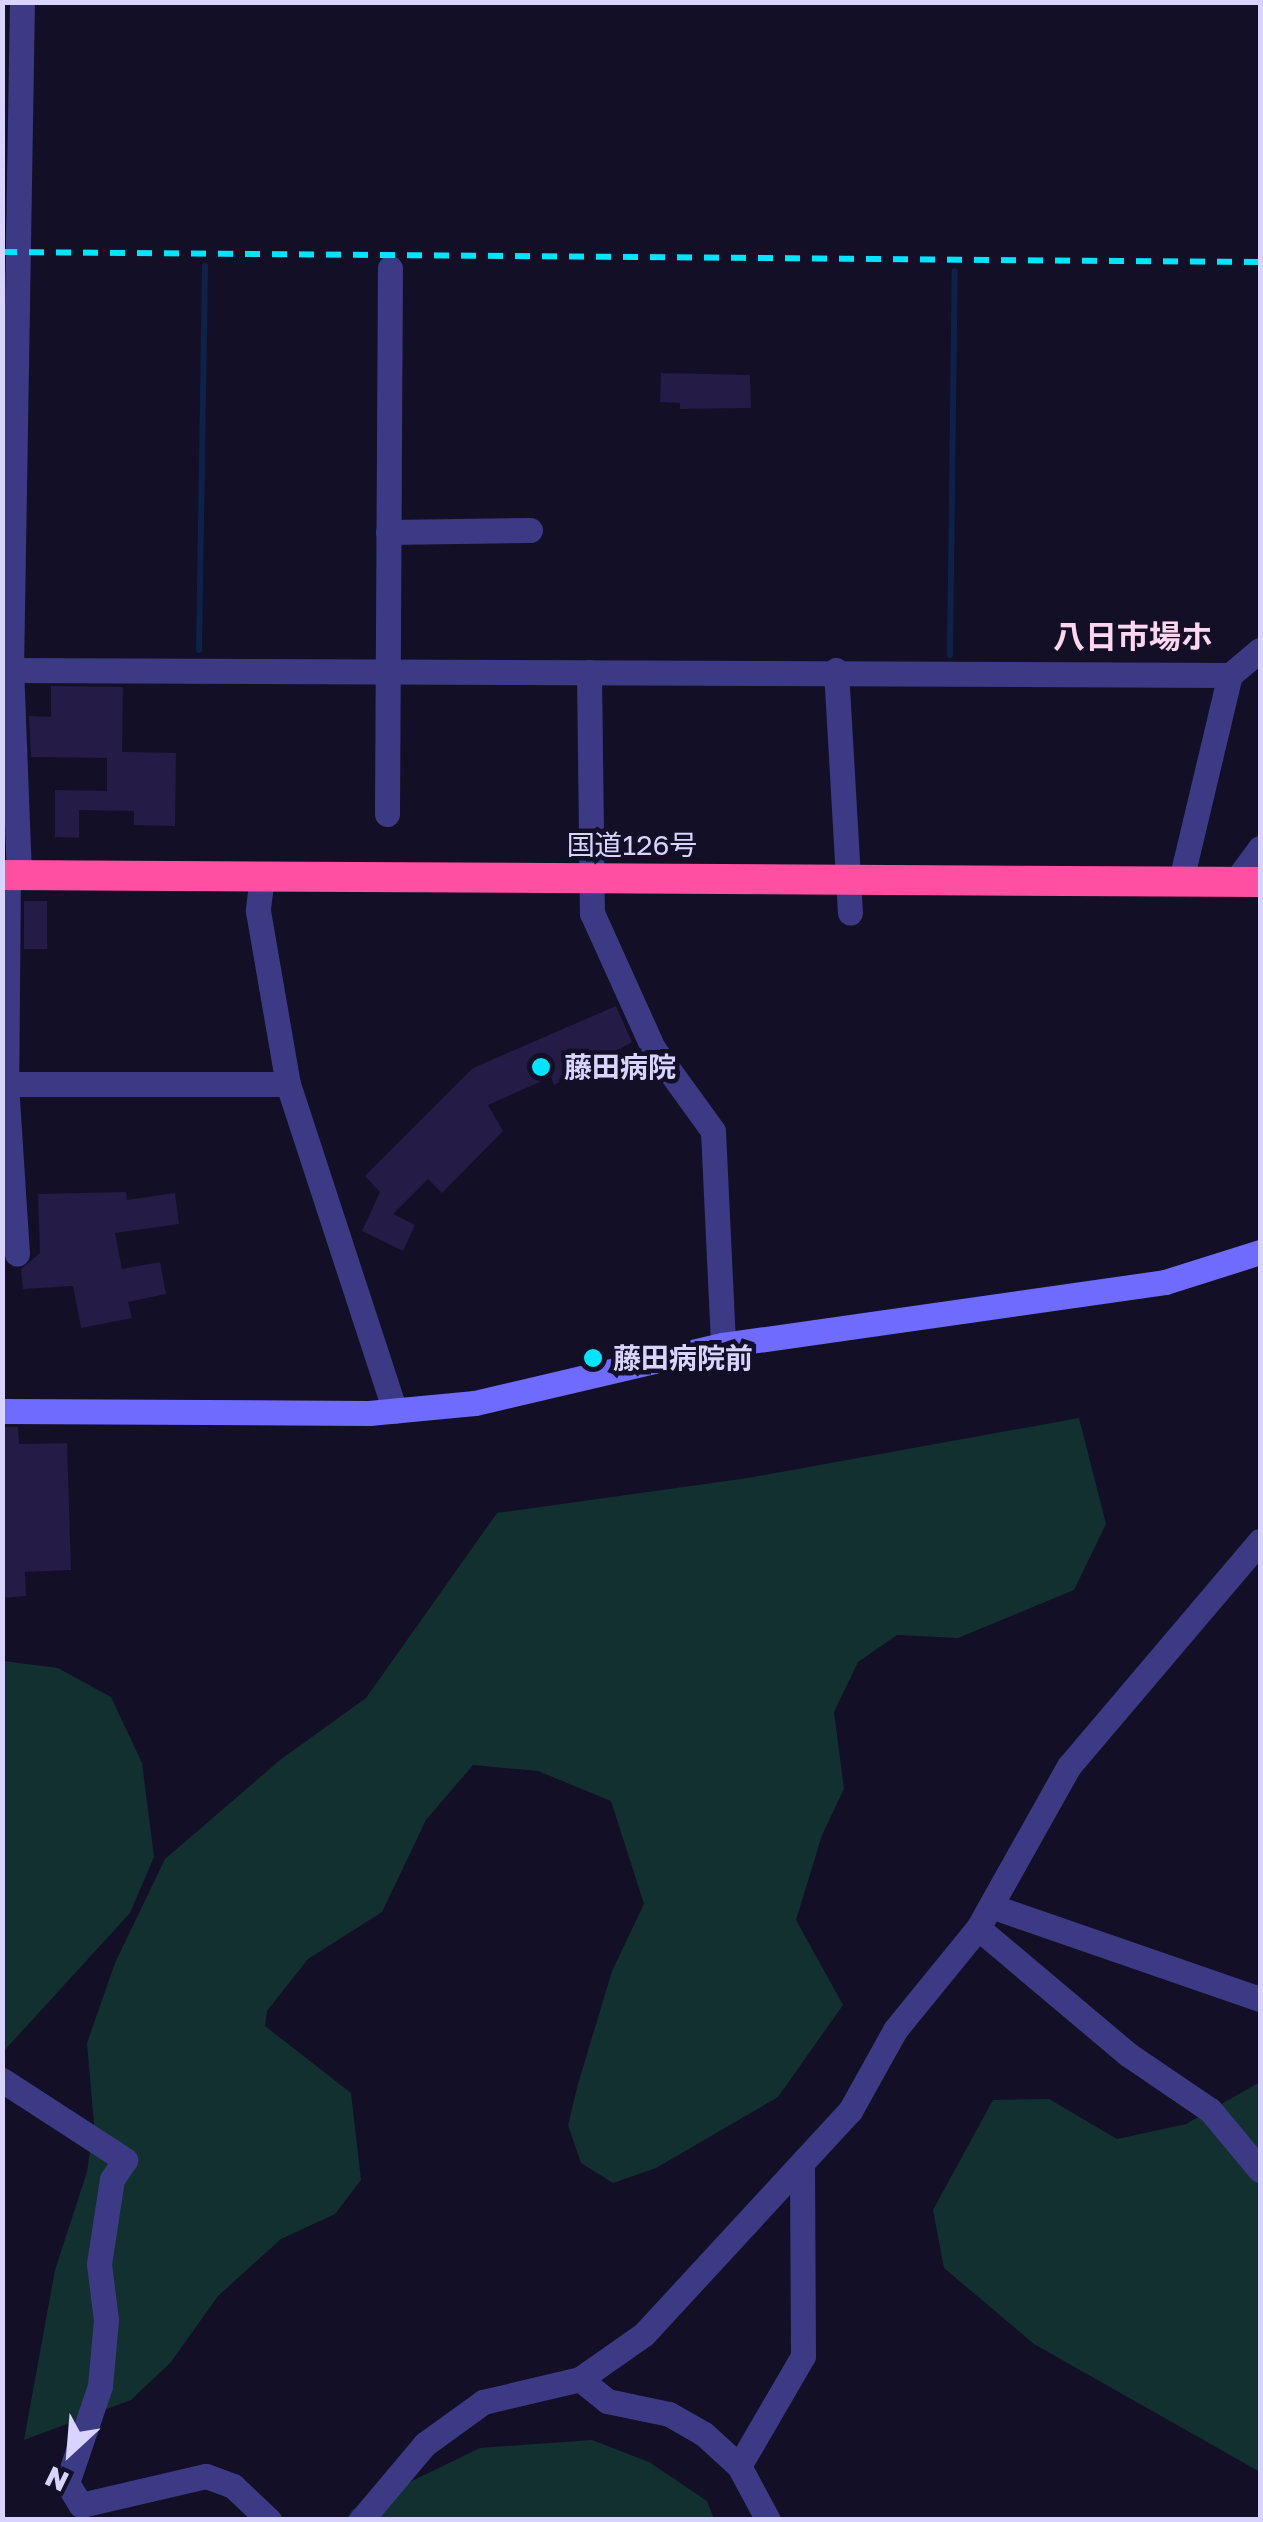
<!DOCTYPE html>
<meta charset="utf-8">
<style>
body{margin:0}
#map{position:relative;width:1263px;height:2522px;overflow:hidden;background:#130f26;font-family:"Golos Text","Noto Sans JP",sans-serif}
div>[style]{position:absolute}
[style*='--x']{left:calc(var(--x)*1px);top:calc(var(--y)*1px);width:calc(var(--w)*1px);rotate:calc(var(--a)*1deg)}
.green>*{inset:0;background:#12302f}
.stream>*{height:6px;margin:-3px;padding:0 3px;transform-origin:3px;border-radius:3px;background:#0c2248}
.building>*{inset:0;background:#241b47;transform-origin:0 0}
.street>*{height:25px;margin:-12.5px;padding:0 12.5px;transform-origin:12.5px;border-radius:12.5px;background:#3d3a85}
.secondary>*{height:25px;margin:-12.5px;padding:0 12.5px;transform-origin:12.5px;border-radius:12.5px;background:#6f6bff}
.highway>*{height:30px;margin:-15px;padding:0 15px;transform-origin:15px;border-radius:15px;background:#ff4fa3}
.rail>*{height:6px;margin-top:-3px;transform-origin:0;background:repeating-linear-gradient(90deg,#00e5ff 0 15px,transparent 0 27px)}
.dots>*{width:28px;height:28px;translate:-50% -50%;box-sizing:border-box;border:5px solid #130f26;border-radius:50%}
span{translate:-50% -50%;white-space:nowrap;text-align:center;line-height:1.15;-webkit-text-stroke:9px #130f26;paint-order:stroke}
.street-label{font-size:28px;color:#d9d4ff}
.poi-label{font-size:28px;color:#d9d4ff;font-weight:700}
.left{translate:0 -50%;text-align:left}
.quarter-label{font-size:32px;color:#ffd6f0;font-weight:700}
.frame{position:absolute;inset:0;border:5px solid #d9d4ff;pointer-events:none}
.north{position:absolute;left:20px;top:2402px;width:100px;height:100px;-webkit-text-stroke:8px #130f26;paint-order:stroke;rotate:206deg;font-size:28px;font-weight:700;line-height:40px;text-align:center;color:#d9d4ff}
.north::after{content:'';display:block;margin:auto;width:35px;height:45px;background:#d9d4ff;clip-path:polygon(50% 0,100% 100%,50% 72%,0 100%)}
</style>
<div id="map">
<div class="green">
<i style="clip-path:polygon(1079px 1418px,1106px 1524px,1074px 1590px,958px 1638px,897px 1635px,858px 1662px,834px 1712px,844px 1789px,822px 1835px,796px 1920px,843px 2005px,778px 2097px,656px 2168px,613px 2183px,581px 2163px,568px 2125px,578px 2084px,612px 1971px,644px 1904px,611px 1801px,538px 1771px,473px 1765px,426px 1820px,382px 1912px,308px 1959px,267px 2011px,265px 2026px,351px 2093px,361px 2180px,335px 2214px,281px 2239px,218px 2296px,171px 2362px,131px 2400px,24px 2440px,55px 2270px,87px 2172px,94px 2124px,87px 2043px,115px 1963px,165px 1859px,280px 1760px,366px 1698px,497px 1513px,748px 1478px)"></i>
<i style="clip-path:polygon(3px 1661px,58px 1668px,111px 1697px,142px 1763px,154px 1857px,130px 1913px,3px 2052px)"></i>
<i style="clip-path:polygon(1260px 2082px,1260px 2472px,1034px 2344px,944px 2268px,933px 2210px,993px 2100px,1049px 2099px,1117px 2139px,1186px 2124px)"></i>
<i style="clip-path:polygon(592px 2440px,649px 2462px,707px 2501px,714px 2519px,346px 2520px,352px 2510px,480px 2448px)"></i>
</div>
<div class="stream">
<i style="--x:199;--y:650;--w:384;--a:-89.1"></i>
<i style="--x:950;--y:655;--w:384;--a:-89.3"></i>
</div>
<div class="building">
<i style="clip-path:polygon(661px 373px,750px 375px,751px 408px,680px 409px,680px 403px,660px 402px)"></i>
<i style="clip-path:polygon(51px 686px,123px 687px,122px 752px,176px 753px,175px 826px,134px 825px,134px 811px,79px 810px,79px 838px,55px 837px,55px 790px,107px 791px,107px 758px,31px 757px,29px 716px,51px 717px)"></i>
<i style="left:24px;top:901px;width:23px;height:48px"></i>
<i style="clip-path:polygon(616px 1006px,632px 1042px,554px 1085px,551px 1077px,488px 1105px,503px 1131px,442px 1193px,428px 1179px,393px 1214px,415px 1225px,403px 1251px,362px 1231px,380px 1192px,365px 1176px,473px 1068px)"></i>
<i style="clip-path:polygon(126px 1192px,127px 1200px,175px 1193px,179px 1224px,115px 1233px,122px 1269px,160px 1262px,166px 1294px,128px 1302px,132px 1318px,81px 1328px,73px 1286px,23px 1289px,21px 1269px,40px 1253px,38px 1194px)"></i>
<i style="clip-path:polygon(2px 1427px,18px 1427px,19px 1444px,67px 1443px,71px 1570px,25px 1572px,26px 1596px,2px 1598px)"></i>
</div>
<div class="street">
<i style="--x:388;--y:532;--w:142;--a:-0.8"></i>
<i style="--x:2;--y:670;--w:1228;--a:0.23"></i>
<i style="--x:836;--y:670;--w:243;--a:86.7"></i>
<i style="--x:589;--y:672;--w:241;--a:89.3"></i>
<i style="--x:592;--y:913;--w:148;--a:65.7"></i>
<i style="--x:653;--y:1048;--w:102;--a:54.1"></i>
<i style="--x:713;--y:1131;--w:214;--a:87.3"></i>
<i style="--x:387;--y:814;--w:546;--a:-89.69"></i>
<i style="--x:8;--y:875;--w:209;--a:90.5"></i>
<i style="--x:6;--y:1084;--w:170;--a:86.3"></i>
<i style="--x:19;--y:875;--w:205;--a:-92.2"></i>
<i style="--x:11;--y:670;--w:668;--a:-89.06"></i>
<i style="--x:262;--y:876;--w:35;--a:97"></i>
<i style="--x:258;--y:911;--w:176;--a:80.2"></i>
<i style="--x:288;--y:1084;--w:344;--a:71.9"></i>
<i style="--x:1181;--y:880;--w:211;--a:-76.6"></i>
<i style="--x:1230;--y:675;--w:39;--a:-40"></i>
<i style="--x:1235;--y:882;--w:42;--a:-53.7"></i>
<i style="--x:2;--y:1084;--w:286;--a:0"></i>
<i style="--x:991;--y:1906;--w:285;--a:19.1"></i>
<i style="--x:978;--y:1928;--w:197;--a:40.1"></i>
<i style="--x:1129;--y:2055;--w:98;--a:34.2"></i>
<i style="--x:1210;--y:2110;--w:78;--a:50.2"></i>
<i style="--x:2;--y:2080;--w:147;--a:33"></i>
<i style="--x:125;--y:2160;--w:23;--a:124"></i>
<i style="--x:112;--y:2179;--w:86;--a:98.7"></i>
<i style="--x:99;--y:2264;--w:56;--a:82.9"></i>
<i style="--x:106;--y:2320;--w:66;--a:95.2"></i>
<i style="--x:100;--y:2386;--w:102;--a:108.8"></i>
<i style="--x:67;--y:2483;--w:26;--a:58"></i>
<i style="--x:81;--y:2505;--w:128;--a:-13.1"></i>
<i style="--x:206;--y:2476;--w:29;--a:20"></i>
<i style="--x:233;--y:2486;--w:50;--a:43.4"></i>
<i style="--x:580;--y:2379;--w:35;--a:39"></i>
<i style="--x:607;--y:2401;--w:63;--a:11.8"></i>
<i style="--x:669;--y:2414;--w:40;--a:29.7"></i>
<i style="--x:704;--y:2434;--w:47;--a:42.4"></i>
<i style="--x:739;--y:2466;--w:61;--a:61.8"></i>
<i style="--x:739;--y:2466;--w:127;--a:-59.8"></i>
<i style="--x:803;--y:2356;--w:193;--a:-90.3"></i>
<i style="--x:361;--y:2520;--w:99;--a:-49.9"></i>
<i style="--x:425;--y:2444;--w:72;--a:-35.9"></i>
<i style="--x:483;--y:2402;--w:100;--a:-13.3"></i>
<i style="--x:580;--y:2379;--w:78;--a:-35.1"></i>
<i style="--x:644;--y:2334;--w:304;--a:-47.3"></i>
<i style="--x:850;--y:2111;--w:93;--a:-60.9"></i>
<i style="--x:895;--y:2030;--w:132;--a:-50.9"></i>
<i style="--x:978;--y:1928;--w:186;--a:-60.7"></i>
<i style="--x:1069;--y:1766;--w:295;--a:-49.7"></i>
</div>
<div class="secondary">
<i style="--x:2;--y:1411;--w:367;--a:0.3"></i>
<i style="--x:369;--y:1413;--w:106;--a:-5.4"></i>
<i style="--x:475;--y:1403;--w:255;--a:-13.2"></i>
<i style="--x:723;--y:1345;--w:446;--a:-8.1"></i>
<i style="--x:1165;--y:1282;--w:100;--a:-17.5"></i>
</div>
<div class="highway">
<i style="--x:2;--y:875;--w:1258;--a:0.32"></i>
</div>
<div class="rail">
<i style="--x:2;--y:252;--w:1258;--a:0.46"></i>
</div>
<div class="dots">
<i style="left:541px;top:1067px;background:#00e5ff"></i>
<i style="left:593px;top:1358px;background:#00e5ff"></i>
</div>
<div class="street-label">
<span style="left:632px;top:845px">国道126号</span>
</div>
<div class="poi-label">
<span class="left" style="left:564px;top:1067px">藤田病院</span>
<span class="left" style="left:613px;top:1358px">藤田病院前</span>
</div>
<div class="quarter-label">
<span style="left:1133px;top:636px">八日市場ホ</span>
</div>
<div class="frame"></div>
<div class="north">N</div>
</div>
